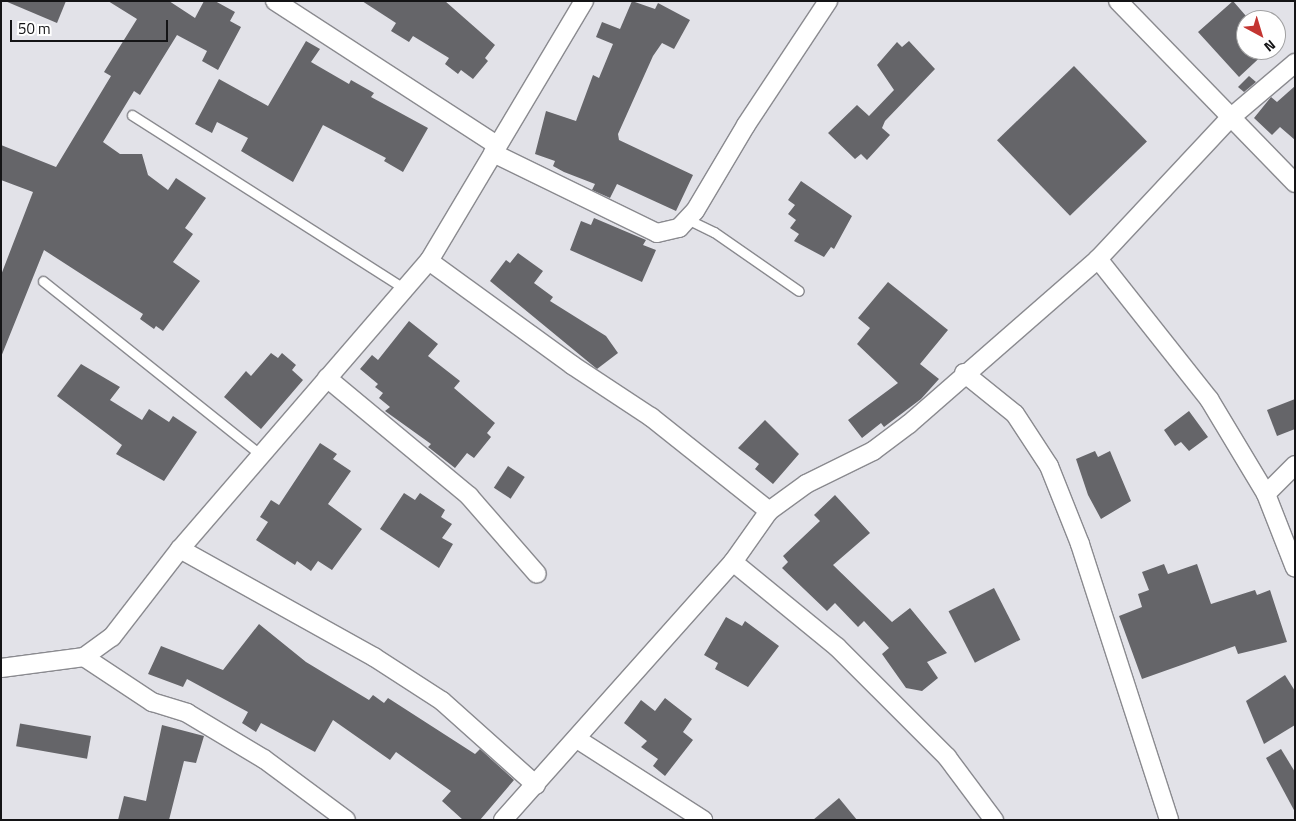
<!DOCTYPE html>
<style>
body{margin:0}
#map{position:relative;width:1296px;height:821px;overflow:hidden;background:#e2e2e8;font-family:"Titillium Web",sans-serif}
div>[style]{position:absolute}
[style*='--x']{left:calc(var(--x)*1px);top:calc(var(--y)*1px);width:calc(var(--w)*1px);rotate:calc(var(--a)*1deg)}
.building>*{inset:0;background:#656569;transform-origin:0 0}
.roads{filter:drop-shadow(1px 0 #8a8a8f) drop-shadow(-1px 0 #8a8a8f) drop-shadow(0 1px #8a8a8f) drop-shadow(0 -1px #8a8a8f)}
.lane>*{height:9px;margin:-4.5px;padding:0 4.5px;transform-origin:4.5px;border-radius:4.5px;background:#fff}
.street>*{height:18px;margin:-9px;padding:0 9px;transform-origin:9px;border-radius:9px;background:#fff}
span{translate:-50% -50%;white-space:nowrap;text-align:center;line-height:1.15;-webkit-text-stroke:5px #fff;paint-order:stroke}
.frame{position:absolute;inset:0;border:2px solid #141416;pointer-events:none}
.north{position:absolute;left:1236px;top:10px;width:50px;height:50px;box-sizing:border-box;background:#fff;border:1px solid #a1a1a2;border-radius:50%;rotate:141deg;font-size:14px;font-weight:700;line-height:20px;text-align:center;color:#141416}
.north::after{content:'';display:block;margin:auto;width:18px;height:22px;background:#c43532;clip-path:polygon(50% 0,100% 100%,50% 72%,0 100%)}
.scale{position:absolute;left:10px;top:20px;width:158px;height:22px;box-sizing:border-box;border:2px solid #141416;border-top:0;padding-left:6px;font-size:15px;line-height:18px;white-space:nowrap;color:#141416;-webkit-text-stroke:4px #fff;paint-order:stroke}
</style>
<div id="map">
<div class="building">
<i style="clip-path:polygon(5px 1px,66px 1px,57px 23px)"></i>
<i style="clip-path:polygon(108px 1px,169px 1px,195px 18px,204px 1px,215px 1px,235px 12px,230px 21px,241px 27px,218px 70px,202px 61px,207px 51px,177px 35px,140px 95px,134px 91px,103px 142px,120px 154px,142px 154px,148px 175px,168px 190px,176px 178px,206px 198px,185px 228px,193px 234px,173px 262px,200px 281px,163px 331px,156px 326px,154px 329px,140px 319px,143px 314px,44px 250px,1px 357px,1px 275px,33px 192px,1px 180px,1px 145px,56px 167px,111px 76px,104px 72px,137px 19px)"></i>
<i style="clip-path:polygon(362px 1px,445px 1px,495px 45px,485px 58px,488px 61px,473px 79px,461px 70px,458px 74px,445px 64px,449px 58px,413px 36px,409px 42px,391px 31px,396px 23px)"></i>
<i style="clip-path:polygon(632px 1px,655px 9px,658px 3px,690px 20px,674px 49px,662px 43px,653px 56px,618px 134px,619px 140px,693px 175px,676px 211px,617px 184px,610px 198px,592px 190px,595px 184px,564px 172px,553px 166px,555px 161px,535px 154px,546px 111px,576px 121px,593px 75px,599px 78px,613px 44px,596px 37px,602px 22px,620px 29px)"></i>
<i style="clip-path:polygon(1233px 1px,1246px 16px,1246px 50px,1268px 50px,1239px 77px,1198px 32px)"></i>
<i style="clip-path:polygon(306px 41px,320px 49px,311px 62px,349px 84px,351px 80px,374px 93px,371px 97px,428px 128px,403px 172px,384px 161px,386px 158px,323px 125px,293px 182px,241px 151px,248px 138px,217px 122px,212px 133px,195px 124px,219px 79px,268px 106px)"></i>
<i style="clip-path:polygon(909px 41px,935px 69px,885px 121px,882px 128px,890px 135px,867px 160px,861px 154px,855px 159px,828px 133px,857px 105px,869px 116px,894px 90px,877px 65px,897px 42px,902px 47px)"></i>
<i style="left:1074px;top:66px;width:105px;height:107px;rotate:46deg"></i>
<i style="clip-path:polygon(1249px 76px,1256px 82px,1244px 92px,1238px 87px)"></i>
<i style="clip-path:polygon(1295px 86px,1295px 140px,1280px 127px,1272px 135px,1254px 118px,1271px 97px,1277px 102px)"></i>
<i style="clip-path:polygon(801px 181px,852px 216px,834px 249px,831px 247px,824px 257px,794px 241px,799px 234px,790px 228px,796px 220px,788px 214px,795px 205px,788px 200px)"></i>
<i style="clip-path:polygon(594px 218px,646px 240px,643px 245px,656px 250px,642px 282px,570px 250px,581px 221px,591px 225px)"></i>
<i style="clip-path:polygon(518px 253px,543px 271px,534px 283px,553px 297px,550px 301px,606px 336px,618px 353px,597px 369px,490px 281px,506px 260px,510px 263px)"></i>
<i style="clip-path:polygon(888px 282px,948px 330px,920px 364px,939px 379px,921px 399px,884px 427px,881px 423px,862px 438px,848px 420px,898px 383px,857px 344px,870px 328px,858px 318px)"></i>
<i style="clip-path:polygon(409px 321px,438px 344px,428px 356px,460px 381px,454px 388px,495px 423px,487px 433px,491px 437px,474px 458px,467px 453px,455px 468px,428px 447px,431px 444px,385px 411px,390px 407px,379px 398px,383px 393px,375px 387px,378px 384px,360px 369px,372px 355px,378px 360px)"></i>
<i style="clip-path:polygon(271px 353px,278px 358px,282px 353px,296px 365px,292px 370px,303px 380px,261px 429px,224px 397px,246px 371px,251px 376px)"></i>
<i style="clip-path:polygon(81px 364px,120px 387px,110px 400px,142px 420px,149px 409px,169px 422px,173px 416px,197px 432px,164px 481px,116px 454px,122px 445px,57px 396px)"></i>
<i style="clip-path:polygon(1295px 399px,1295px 429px,1277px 436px,1267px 410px)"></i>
<i style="clip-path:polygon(1189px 411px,1208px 437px,1189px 451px,1181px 442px,1175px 446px,1164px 430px)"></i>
<i style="clip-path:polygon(765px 420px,799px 454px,773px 484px,755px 469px,759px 464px,738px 448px)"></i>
<i style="clip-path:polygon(320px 443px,337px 454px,333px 459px,351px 471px,328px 504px,362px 529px,332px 570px,318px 561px,311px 571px,297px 561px,295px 565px,256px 540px,268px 522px,260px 517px,271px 500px,279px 505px)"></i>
<i style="clip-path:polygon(1095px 451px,1098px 457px,1110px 451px,1131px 501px,1101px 519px,1088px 495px,1076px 459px)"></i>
<i style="left:508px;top:466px;width:20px;height:26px;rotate:33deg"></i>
<i style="clip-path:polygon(404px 493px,415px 500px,420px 493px,445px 510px,441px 517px,452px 524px,442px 538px,453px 544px,439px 568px,380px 529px)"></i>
<i style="clip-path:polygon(835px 495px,870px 533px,833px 565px,892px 622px,910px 608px,947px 653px,927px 662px,938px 678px,922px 691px,906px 688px,882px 654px,889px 648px,864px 621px,858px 627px,835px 603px,827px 611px,782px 568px,788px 562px,783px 556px,820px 521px,814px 515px)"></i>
<i style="clip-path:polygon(1164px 564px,1168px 574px,1197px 564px,1211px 604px,1255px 590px,1257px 595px,1270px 590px,1287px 642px,1238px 654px,1235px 646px,1142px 679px,1119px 616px,1142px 607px,1138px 594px,1149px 590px,1142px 572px)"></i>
<i style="left:994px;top:588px;width:58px;height:51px;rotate:63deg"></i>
<i style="clip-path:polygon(726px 617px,742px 626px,745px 621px,779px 646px,748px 687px,715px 669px,718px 663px,704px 655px)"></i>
<i style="clip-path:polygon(259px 624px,306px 662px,369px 700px,373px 695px,384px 703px,388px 698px,475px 754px,480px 749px,514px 780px,480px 820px,463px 820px,442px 801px,451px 791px,396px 752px,390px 760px,333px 720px,315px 752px,261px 723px,256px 732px,242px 723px,248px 712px,187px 679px,183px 687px,148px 674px,161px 646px,223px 670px)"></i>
<i style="clip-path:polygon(1285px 675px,1295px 691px,1295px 725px,1264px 744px,1246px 701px)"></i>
<i style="clip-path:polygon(665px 698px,692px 719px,683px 732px,693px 740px,665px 776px,653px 766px,658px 759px,641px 747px,647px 741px,624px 723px,641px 700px,655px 711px)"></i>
<i style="clip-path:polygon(162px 725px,204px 736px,196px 763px,184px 761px,169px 820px,118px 820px,124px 796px,146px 801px)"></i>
<i style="left:91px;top:736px;width:23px;height:72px;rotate:100deg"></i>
<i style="clip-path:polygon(1281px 749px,1295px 772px,1295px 812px,1266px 758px)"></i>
<i style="clip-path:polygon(839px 798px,857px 820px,813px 820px)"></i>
</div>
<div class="roads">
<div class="lane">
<i style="--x:132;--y:115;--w:322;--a:32.5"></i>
<i style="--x:687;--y:219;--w:30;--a:26"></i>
<i style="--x:714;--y:232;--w:103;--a:34.8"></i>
<i style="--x:43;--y:281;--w:280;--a:38.6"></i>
</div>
<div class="street">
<i style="--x:275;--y:1;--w:265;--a:33"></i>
<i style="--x:1118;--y:1;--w:254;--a:45.8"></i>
<i style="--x:493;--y:153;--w:182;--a:26"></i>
<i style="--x:657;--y:233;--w:23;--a:-13"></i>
<i style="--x:679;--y:228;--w:23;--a:-47"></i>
<i style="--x:695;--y:211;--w:100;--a:-59.3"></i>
<i style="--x:746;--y:125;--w:149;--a:-56.5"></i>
<i style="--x:1098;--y:259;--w:179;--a:51.6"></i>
<i style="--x:1209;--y:399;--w:111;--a:59"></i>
<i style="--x:1266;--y:494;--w:79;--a:68.6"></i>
<i style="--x:429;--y:261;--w:177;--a:36"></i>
<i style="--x:572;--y:365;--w:95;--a:33.4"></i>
<i style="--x:651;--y:417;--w:151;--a:38.5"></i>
<i style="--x:964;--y:373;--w:65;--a:38.8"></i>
<i style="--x:1015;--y:414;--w:62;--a:56.8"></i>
<i style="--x:1049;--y:466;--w:84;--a:68.3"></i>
<i style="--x:1080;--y:544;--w:290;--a:72.1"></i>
<i style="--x:327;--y:378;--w:185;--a:39.7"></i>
<i style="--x:469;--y:496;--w:103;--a:48.9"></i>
<i style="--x:1266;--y:494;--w:41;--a:-45"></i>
<i style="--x:180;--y:549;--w:222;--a:29.1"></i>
<i style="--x:374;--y:657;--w:81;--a:32.9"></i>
<i style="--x:442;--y:701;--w:126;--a:41.8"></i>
<i style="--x:733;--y:562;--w:134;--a:39.3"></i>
<i style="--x:837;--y:647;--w:156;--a:45"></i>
<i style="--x:947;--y:757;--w:79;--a:53.3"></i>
<i style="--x:84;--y:657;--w:82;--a:33.5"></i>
<i style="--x:152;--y:702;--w:37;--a:17"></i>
<i style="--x:187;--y:713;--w:90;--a:30.9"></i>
<i style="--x:264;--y:759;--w:102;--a:36.6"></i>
<i style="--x:1;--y:668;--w:84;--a:-7.5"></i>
<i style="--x:84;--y:657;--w:34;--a:-36"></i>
<i style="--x:112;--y:637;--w:111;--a:-52.3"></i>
<i style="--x:180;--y:549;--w:381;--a:-49.2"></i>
<i style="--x:429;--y:261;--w:303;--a:-59.2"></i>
<i style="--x:577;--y:739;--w:150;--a:32.7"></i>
<i style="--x:503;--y:820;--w:346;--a:-48.3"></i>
<i style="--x:733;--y:562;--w:62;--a:-54.8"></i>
<i style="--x:769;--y:511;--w:46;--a:-36.1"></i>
<i style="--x:806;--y:484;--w:75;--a:-26.2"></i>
<i style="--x:873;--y:451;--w:45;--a:-36.9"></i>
<i style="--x:909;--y:424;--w:251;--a:-41.1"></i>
<i style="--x:1098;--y:259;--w:192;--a:-46.9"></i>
<i style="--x:1229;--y:119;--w:87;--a:-40.3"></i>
</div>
</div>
<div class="frame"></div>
<div class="north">N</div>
<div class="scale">50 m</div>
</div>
